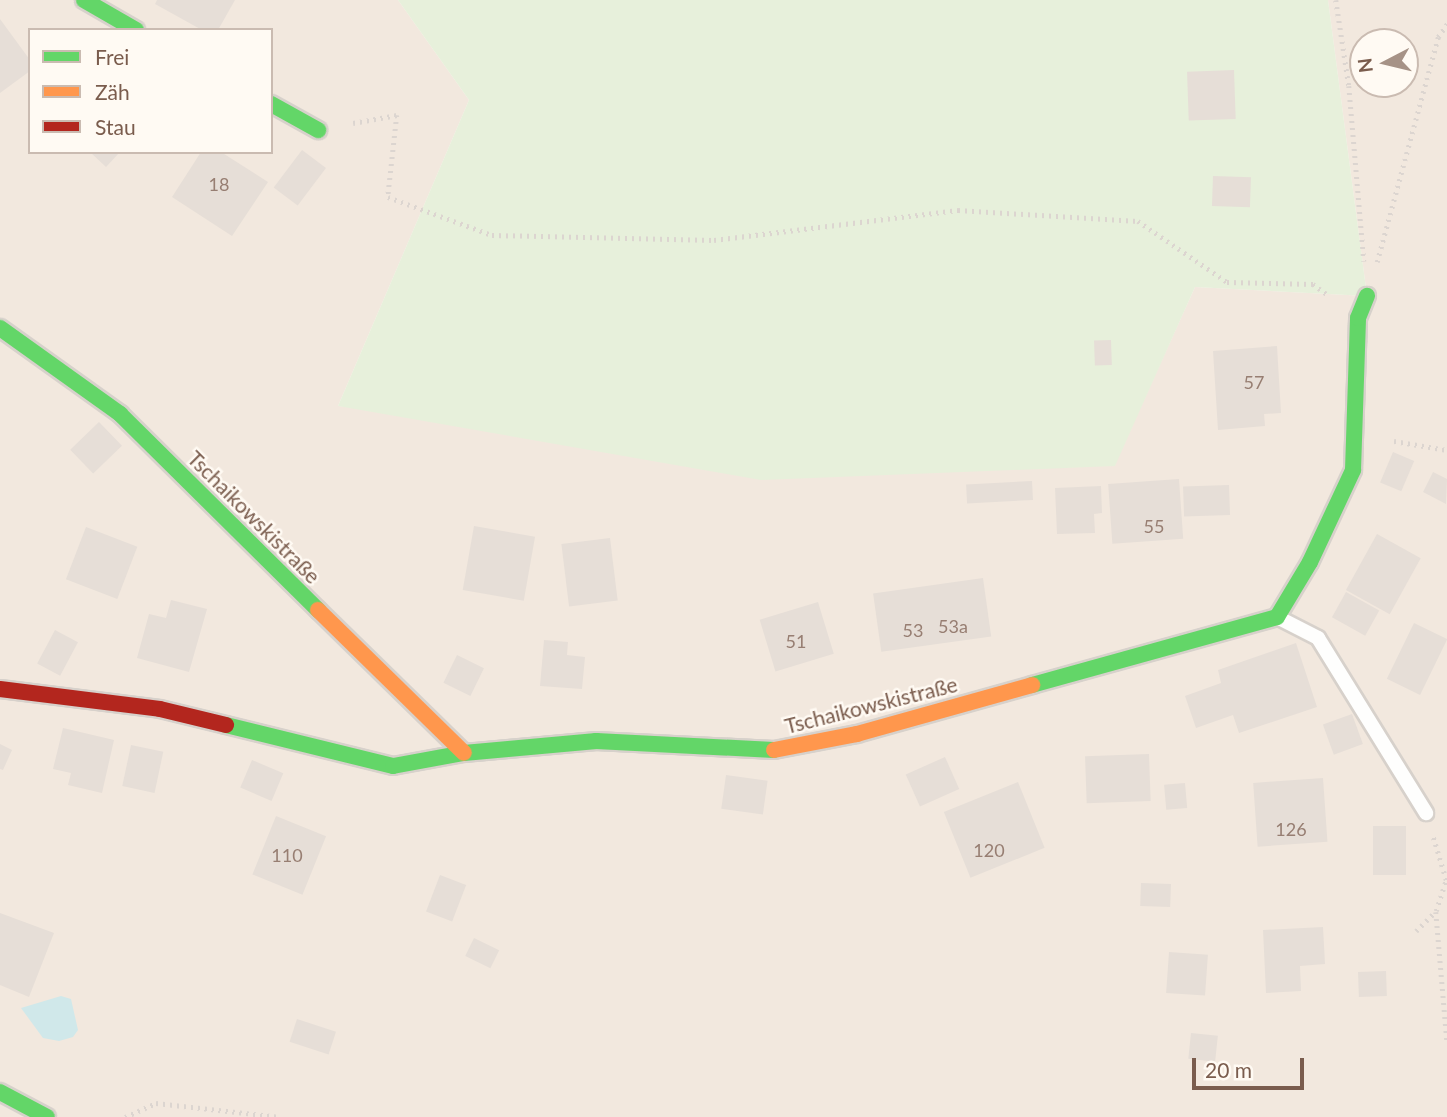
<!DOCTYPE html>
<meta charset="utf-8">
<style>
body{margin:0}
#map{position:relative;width:1447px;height:1117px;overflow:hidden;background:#f9f5f0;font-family:Lato,sans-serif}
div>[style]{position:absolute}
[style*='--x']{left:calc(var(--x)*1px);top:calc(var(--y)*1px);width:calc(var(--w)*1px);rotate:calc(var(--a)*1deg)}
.residential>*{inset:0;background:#f2e8de}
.green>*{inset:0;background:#e7f0db}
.water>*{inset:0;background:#d0e8ea}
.building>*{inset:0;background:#e6ded7;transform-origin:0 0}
.path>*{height:4.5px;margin-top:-2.25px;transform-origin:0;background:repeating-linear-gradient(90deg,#dcd5d0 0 2px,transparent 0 7px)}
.roads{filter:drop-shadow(2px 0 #d7d1cb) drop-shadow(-2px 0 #d7d1cb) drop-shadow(0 2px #d7d1cb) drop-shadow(0 -2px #d7d1cb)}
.lane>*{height:14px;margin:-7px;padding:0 7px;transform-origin:7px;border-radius:7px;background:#fefefd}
.fast>*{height:16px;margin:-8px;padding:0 8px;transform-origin:8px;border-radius:8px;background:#63d668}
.slow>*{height:16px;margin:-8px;padding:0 8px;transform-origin:8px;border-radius:8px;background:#ff974d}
.jam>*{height:16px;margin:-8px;padding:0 8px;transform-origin:8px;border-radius:8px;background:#b3261e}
span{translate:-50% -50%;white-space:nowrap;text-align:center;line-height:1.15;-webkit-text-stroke:5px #fffaf3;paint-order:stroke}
.number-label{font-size:18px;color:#977e72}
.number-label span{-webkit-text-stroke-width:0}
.street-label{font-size:21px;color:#7a5c4d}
.legend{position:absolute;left:28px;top:28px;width:245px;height:126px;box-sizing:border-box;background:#fffaf3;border:2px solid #cabbb1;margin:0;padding:9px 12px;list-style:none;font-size:21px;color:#7a5c4d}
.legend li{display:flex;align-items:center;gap:14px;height:35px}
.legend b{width:35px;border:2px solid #cabbb1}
.north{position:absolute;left:1349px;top:28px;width:70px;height:70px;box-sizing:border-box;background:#fffaf3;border:2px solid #cabbb1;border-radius:50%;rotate:263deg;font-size:19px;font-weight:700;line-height:28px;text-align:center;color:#7a5c4d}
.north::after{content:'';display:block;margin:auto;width:24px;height:32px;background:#a69286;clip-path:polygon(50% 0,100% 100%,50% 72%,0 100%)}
.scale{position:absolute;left:1192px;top:1058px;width:112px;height:32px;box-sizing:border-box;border:4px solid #7a5c4d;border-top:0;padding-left:9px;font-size:21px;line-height:24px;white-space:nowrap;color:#7a5c4d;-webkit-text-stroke:5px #fffaf3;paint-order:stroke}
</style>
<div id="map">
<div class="residential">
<i style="clip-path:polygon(evenodd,0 0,398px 0,469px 100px,338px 406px,1114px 466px,1195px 287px,1367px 296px,1328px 0,1447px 0,1447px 1117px,0 1117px,0 0,30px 30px,271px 30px,271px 152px,30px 152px,30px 30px,0 0,1363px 42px,1405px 42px,1405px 84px,1363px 84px,1363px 42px)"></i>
</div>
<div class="green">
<i style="clip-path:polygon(398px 0,1328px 0,1367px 296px,1195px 287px,1115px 466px,761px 480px,338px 406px,469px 100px)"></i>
</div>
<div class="water">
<i style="clip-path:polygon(61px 996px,71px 999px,78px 1030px,73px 1037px,59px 1041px,43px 1038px,21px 1008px)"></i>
</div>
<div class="building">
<i style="clip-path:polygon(157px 0,235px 0,218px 30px,202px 30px,155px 4px)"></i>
<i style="clip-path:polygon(0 19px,30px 60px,30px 71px,0 93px)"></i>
<i style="left:1234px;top:70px;width:49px;height:47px;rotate:88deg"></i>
<i style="left:302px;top:150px;width:30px;height:47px;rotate:37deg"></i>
<i style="clip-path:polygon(90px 152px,120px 152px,106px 167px)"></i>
<i style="clip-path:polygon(201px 152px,221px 152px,268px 182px,232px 236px,172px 197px)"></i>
<i style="left:1213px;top:176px;width:38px;height:30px;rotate:2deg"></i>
<i style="left:1111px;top:340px;width:25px;height:17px;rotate:88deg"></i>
<i style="clip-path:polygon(1277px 346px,1281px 413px,1264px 414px,1265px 426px,1218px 430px,1213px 351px)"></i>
<i style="left:99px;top:422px;width:33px;height:40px;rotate:46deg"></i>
<i style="left:1393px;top:452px;width:23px;height:33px;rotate:23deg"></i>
<i style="clip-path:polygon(1433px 472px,1447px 479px,1446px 504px,1423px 492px)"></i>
<i style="left:1179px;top:479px;width:60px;height:71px;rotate:86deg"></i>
<i style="left:1032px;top:481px;width:19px;height:66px;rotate:87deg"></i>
<i style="left:1229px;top:485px;width:30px;height:46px;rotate:88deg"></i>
<i style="clip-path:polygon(1101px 486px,1102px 513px,1094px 514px,1095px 533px,1057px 534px,1055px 488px)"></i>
<i style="left:474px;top:526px;width:62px;height:65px;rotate:10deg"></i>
<i style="left:86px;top:527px;width:55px;height:56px;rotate:21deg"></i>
<i style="left:1377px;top:534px;width:50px;height:64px;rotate:29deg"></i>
<i style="left:610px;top:538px;width:63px;height:49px;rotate:83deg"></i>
<i style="left:983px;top:578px;width:59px;height:111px;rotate:82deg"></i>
<i style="left:1346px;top:592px;width:38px;height:29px;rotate:29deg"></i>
<i style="clip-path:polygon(171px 600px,207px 609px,189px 672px,137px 658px,149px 614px,166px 618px)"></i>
<i style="left:818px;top:602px;width:54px;height:61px;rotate:73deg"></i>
<i style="left:1414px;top:623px;width:37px;height:62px;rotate:26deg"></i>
<i style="left:55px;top:630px;width:26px;height:38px;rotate:28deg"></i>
<i style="clip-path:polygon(544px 640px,568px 642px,567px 655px,585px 657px,582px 689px,540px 686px)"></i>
<i style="clip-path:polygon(1296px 643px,1317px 707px,1239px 733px,1233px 715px,1196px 728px,1185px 696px,1221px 683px,1218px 670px)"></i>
<i style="left:457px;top:655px;width:30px;height:31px;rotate:26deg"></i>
<i style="left:1352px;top:714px;width:32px;height:31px;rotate:70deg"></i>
<i style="clip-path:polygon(63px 728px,114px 740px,102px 793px,68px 785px,71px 773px,53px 769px)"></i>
<i style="clip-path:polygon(0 744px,12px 750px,3px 770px,0 769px)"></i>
<i style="left:131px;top:745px;width:33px;height:42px;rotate:12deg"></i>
<i style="left:1149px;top:754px;width:47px;height:64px;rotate:88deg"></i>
<i style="left:945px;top:757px;width:35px;height:43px;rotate:66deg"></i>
<i style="left:252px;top:760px;width:34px;height:30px;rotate:23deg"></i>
<i style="left:726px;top:775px;width:42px;height:34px;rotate:8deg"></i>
<i style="left:1323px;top:778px;width:64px;height:70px;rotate:86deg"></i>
<i style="left:1018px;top:782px;width:71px;height:80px;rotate:68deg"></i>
<i style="left:1185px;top:783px;width:25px;height:21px;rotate:85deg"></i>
<i style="left:276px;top:816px;width:54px;height:63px;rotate:22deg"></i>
<i style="left:1373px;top:826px;width:33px;height:49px"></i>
<i style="left:440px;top:875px;width:28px;height:39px;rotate:21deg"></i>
<i style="left:1141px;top:883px;width:30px;height:23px;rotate:2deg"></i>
<i style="clip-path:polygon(0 913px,54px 933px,29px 997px,0 985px)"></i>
<i style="clip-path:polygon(1323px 927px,1325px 964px,1300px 966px,1301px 991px,1266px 993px,1263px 930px)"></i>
<i style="left:474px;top:938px;width:28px;height:20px;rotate:26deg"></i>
<i style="left:1169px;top:952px;width:39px;height:41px;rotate:4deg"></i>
<i style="left:1386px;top:971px;width:25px;height:28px;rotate:88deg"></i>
<i style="left:297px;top:1019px;width:41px;height:24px;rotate:18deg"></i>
<i style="left:1191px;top:1033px;width:27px;height:26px;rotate:6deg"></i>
</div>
<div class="path">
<i style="--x:1336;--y:0;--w:87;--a:81.4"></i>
<i style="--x:1349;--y:86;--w:176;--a:85.1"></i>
<i style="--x:353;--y:123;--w:45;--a:-10.3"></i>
<i style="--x:397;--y:115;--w:82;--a:96.3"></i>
<i style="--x:388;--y:197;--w:111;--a:20.1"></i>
<i style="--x:492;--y:235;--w:222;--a:1.3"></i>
<i style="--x:714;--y:240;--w:246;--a:-7"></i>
<i style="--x:958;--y:210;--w:180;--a:3.5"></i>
<i style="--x:1138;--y:221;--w:108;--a:34.4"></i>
<i style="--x:1227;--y:282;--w:86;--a:1.3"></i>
<i style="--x:1313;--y:284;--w:17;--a:36"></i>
<i style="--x:1377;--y:262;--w:233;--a:-74.8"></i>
<i style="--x:1438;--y:37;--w:16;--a:-55"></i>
<i style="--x:1394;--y:441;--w:54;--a:9.6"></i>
<i style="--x:1436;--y:912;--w:129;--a:85.1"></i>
<i style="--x:1416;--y:931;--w:28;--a:-45"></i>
<i style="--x:1436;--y:911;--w:33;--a:-72"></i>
<i style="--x:1446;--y:880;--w:45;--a:-106.8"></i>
<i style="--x:125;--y:1117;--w:34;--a:-24"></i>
<i style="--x:156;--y:1103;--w:125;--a:6.4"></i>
</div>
<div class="roads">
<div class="lane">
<i style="--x:1279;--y:618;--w:44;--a:27.1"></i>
<i style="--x:1318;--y:638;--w:206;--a:58.3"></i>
</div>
<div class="fast">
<i style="--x:84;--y:0;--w:60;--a:30"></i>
<i style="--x:271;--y:104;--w:54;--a:29"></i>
<i style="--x:0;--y:328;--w:148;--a:35.6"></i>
<i style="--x:120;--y:414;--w:279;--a:44.7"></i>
<i style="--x:1032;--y:685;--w:254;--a:-15.5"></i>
<i style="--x:1277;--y:617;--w:64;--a:-59"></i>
<i style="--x:1310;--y:562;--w:102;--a:-64.9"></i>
<i style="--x:1353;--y:470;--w:152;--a:-88.1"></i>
<i style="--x:1358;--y:318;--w:24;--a:-68"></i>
<i style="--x:226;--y:725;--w:172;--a:13.8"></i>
<i style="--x:393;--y:766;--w:72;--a:-10.4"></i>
<i style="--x:464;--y:753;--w:133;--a:-5.2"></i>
<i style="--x:596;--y:741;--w:178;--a:2.9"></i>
<i style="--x:0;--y:1092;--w:53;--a:28"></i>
</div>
<div class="slow">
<i style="--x:318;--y:610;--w:204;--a:44.4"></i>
<i style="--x:774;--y:750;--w:85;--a:-10.9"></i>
<i style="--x:857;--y:734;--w:182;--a:-15.6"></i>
</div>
<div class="jam">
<i style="--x:0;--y:689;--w:161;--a:7.1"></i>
<i style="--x:160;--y:709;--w:68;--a:13.6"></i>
</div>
</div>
<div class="number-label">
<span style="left:219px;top:184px">18</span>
<span style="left:1254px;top:382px">57</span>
<span style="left:1154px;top:526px">55</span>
<span style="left:953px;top:626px">53a</span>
<span style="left:913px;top:630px">53</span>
<span style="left:796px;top:641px">51</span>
<span style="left:1291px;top:829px">126</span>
<span style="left:989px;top:850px">120</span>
<span style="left:287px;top:855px">110</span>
</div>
<div class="street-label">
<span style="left:254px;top:517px;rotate:45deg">Tschaikowskistraße</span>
<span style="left:871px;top:705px;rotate:-14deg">Tschaikowskistraße</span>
</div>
<ul class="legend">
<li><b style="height:9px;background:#63d668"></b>Frei</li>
<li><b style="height:9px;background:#ff974d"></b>Zäh</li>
<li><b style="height:9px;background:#b3261e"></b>Stau</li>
</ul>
<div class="north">N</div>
<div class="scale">20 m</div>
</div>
